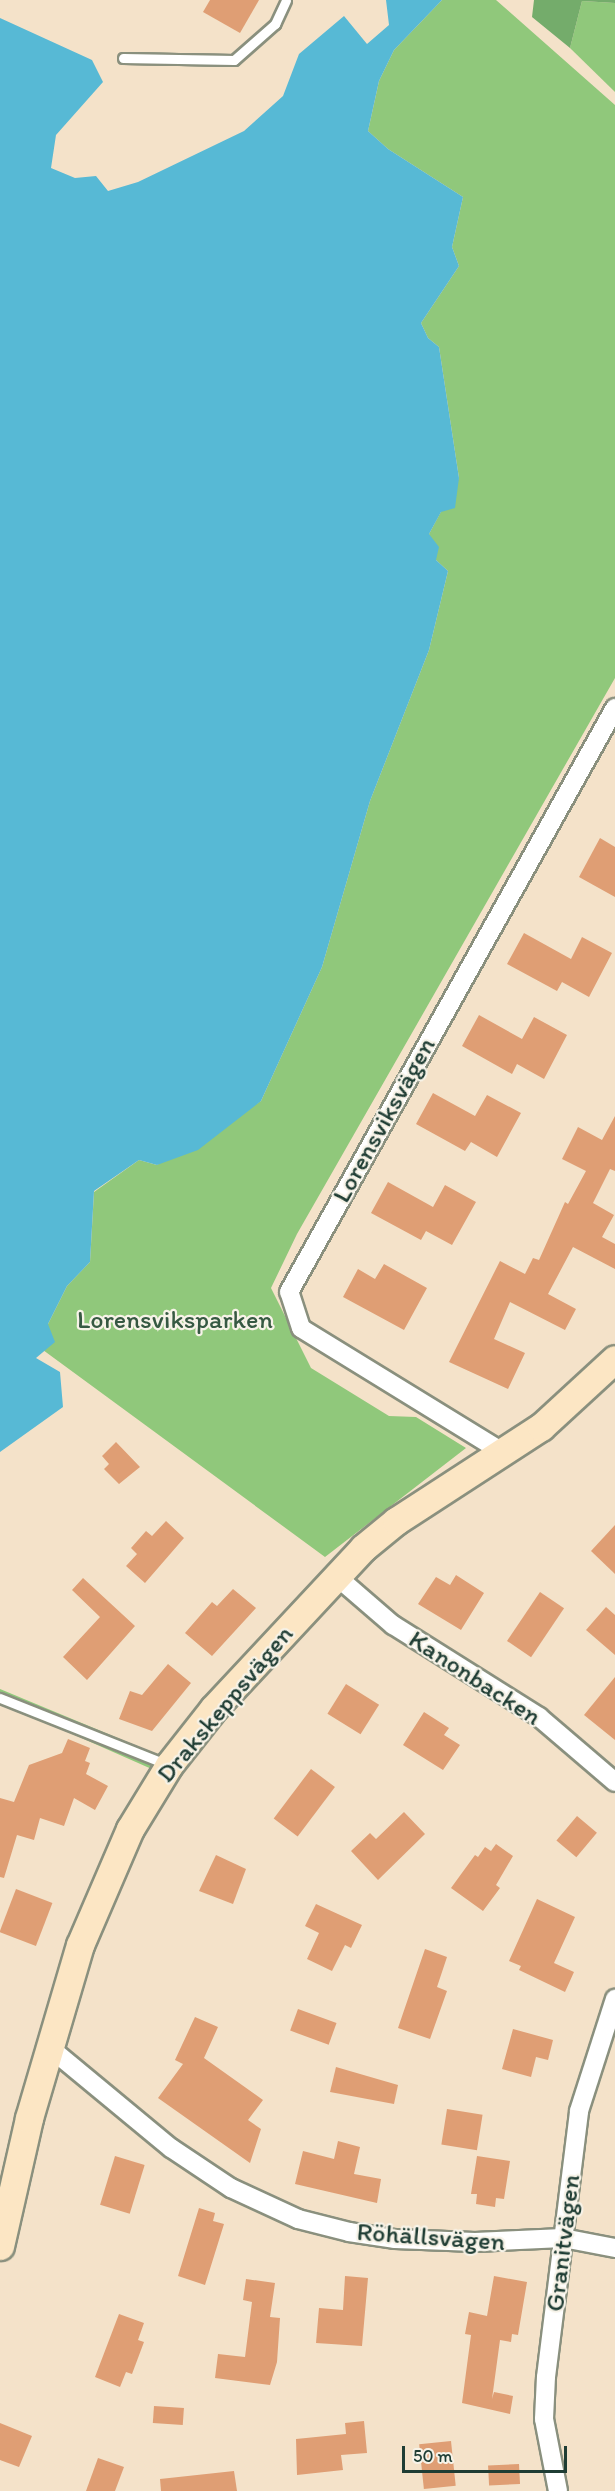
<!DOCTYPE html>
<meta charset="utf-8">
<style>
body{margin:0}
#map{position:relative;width:615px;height:2491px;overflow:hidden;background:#f4e2c9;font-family:Itim,sans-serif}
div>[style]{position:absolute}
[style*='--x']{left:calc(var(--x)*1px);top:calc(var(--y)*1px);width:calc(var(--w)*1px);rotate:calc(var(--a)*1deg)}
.green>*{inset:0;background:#90c87b}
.forest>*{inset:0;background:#74ac6b}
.water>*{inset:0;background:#57b9d5}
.building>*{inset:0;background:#df9e74;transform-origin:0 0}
.roads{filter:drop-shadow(2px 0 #8a907e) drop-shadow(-2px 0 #8a907e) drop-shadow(0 2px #8a907e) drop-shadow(0 -2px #8a907e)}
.lane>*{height:9px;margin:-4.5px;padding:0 4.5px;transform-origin:4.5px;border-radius:4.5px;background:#fff}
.street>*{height:18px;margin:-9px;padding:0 9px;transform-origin:9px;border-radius:9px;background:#fff}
.secondary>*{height:27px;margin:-13.5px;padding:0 13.5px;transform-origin:13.5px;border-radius:13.5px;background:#fce6c4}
span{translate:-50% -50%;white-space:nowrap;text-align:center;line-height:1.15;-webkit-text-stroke:4.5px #f7f3e8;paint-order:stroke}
.street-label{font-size:26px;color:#1f3d34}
.park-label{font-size:26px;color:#365942}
.scale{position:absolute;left:402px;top:2446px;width:165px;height:27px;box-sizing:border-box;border:3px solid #1f3d34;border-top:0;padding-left:8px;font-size:18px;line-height:21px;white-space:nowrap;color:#1f3d34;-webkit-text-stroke:4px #f7f3e8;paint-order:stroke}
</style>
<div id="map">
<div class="green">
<i style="clip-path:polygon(442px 0,496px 0,615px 105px,615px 678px,297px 1234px,271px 1288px,311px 1368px,389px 1416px,416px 1417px,466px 1448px,325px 1557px,43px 1350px,48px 1324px,67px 1286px,90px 1262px,94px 1192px,139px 1160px,157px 1165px,261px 1101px,322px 967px,370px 801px,429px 650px,448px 571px,436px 560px,429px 534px,459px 478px,439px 347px,428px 338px,421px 323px,459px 266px,452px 247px,463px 197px,388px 149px,368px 131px,379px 81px,394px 50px)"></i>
<i style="clip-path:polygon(582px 1px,615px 3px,615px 92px,570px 48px)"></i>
<i style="clip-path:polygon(0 1689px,173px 1761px,163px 1774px,0 1702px)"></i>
</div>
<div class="forest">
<i style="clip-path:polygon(534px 0,615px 0,615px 3px,582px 1px,570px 48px,532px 17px)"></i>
</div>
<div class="water">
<i style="clip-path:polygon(386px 0,442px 0,394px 50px,379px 81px,368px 131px,388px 149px,463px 197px,452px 247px,459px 266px,421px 323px,428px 338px,439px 347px,459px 478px,455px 508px,441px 512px,429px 534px,439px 547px,436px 560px,448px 571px,429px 650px,370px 801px,322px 967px,261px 1101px,198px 1150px,157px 1165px,139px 1160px,94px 1191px,90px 1262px,67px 1286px,48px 1324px,55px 1342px,36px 1358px,60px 1372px,63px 1407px,0 1452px,0 18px,92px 60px,103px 82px,56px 135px,51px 168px,75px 178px,96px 176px,108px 191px,138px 182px,244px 131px,283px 96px,299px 54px,344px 16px,367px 44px,389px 25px)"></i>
</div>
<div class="building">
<i style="clip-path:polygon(210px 0,259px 0,240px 33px,203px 12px)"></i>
<i style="clip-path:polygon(600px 838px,615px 847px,615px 897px,579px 877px)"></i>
<i style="clip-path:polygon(524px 933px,571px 959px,582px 937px,612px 953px,589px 997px,562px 982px,557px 991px,507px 964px)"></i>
<i style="clip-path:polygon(479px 1015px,522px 1039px,534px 1017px,567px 1035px,544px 1079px,517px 1064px,512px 1074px,462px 1046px)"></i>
<i style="clip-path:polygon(433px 1093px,475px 1116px,487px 1095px,521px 1113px,497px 1157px,471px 1142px,465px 1151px,416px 1124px)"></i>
<i style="clip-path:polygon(615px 1116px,615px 1171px,610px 1169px,593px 1203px,614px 1215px,602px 1237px,615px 1244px,615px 1269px,573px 1247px,548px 1294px,576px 1309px,565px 1330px,510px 1302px,494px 1339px,525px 1353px,508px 1389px,449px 1362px,500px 1261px,525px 1274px,533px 1258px,539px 1260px,565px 1202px,568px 1204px,586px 1171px,562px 1159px,578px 1127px,602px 1140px)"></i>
<i style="clip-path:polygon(388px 1182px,433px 1207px,445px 1185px,476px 1202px,452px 1245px,426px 1231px,421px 1240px,371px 1213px)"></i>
<i style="clip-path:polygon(384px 1264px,427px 1288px,404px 1330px,343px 1297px,358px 1269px,375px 1279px)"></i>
<i style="clip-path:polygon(116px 1442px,140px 1467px,119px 1484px,104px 1469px,109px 1464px,102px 1456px)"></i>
<i style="clip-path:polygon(166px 1521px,184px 1538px,145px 1583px,126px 1566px,137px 1554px,131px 1548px,146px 1531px,152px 1536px)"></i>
<i style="clip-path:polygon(615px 1525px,615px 1574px,591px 1551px)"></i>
<i style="clip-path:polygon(456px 1575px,484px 1593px,461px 1630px,418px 1604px,436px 1577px,450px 1585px)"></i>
<i style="clip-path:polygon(83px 1578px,135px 1626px,87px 1680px,63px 1657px,100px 1617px,72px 1590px)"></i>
<i style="clip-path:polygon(233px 1589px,256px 1608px,212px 1656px,185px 1633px,212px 1602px,217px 1606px)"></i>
<i style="left:540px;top:1592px;width:29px;height:59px;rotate:34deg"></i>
<i style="clip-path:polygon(606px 1607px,615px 1615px,615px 1655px,586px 1630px)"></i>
<i style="clip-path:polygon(168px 1664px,191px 1683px,152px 1731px,119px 1719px,130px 1691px,142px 1695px)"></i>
<i style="clip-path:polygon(615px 1677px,615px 1740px,584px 1715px)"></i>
<i style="left:346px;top:1684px;width:39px;height:35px;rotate:32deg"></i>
<i style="clip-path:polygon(424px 1712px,449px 1728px,444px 1735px,460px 1745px,443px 1770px,403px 1745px)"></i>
<i style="clip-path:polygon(68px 1739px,90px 1748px,85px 1761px,90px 1763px,86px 1774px,108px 1786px,95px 1810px,74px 1798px,64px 1826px,40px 1818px,34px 1840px,17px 1835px,4px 1878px,0 1877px,0 1798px,14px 1802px,29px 1765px,62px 1753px)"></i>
<i style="left:311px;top:1769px;width:30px;height:62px;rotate:37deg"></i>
<i style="clip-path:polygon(404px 1812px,425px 1834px,378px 1880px,351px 1851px,370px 1833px,376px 1839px)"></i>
<i style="left:577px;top:1816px;width:26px;height:32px;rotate:40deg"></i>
<i style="clip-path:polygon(496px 1844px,513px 1856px,496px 1885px,500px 1888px,483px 1911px,451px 1888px,475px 1855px,478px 1857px,485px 1847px,491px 1851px)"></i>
<i style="clip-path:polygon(216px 1855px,246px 1869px,233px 1904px,199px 1891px)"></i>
<i style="left:16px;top:1889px;width:39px;height:46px;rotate:21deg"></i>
<i style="clip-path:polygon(537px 1899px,575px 1917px,554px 1963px,574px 1972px,565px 1992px,519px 1970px,521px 1966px,509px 1961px)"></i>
<i style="clip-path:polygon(316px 1904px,362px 1925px,351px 1948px,345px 1945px,332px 1971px,307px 1959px,319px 1933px,305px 1926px)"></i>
<i style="clip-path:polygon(425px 1949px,447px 1957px,437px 1987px,447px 1991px,430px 2039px,398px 2028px)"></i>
<i style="left:298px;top:2009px;width:41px;height:23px;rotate:20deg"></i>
<i style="clip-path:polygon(195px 2017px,218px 2027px,204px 2058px,263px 2100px,248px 2120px,261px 2129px,250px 2163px,158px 2098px,183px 2064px,175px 2060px)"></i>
<i style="clip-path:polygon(513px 2029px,553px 2040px,548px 2060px,536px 2057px,531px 2077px,502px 2069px)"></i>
<i style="clip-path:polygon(336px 2067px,398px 2085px,394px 2104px,330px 2092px)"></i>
<i style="left:447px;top:2109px;width:36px;height:36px;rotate:9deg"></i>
<i style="clip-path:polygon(338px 2141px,360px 2147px,354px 2174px,381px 2179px,377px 2203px,295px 2184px,303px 2151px,334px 2159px)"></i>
<i style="left:115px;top:2156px;width:31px;height:51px;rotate:17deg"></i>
<i style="clip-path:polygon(477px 2156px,510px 2161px,504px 2199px,496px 2198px,495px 2207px,476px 2204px,477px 2194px,471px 2194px)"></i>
<i style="clip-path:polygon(199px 2208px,215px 2213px,213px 2221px,224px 2224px,205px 2285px,178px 2276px)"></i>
<i style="clip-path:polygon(345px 2276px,368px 2278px,362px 2346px,316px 2343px,319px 2308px,343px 2310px)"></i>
<i style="clip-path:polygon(494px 2276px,527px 2282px,518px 2335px,512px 2334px,511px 2342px,500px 2340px,492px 2399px,494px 2392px,513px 2396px,510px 2414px,462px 2403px,471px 2335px,465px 2334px,469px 2312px,487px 2316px)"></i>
<i style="clip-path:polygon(246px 2279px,275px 2283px,270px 2317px,280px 2318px,277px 2362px,270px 2385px,215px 2378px,218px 2354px,245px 2357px,252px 2302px,243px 2300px)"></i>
<i style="clip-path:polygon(119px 2314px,144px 2323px,138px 2340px,144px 2342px,132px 2374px,126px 2372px,120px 2387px,95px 2377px)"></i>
<i style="left:154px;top:2406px;width:30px;height:17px;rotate:4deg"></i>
<i style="clip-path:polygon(364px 2421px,367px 2453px,341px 2455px,343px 2470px,297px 2475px,296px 2439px,346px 2434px,345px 2423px)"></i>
<i style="clip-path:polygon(0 2423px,32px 2436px,19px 2467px,0 2460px)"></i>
<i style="left:451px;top:2441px;width:45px;height:32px;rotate:84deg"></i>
<i style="clip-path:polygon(98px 2458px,124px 2467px,115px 2491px,86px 2491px)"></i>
<i style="left:519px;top:2464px;width:20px;height:31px;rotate:87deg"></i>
<i style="clip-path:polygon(234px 2471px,237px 2491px,161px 2491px,160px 2479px)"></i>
</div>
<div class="roads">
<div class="lane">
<i style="--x:123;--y:58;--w:111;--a:1"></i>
<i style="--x:234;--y:60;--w:55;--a:-41.3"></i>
<i style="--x:275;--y:24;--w:26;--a:-65"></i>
<i style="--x:0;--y:1698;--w:181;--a:21.7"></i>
</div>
<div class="street">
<i style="--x:504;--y:1453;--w:238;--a:-148.4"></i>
<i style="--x:301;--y:1328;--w:38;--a:-108"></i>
<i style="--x:289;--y:1292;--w:669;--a:-60.83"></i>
<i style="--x:335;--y:1575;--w:77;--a:40.8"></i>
<i style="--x:393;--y:1625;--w:173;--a:32.2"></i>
<i style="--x:539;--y:1717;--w:100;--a:40.5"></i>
<i style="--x:50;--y:2048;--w:157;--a:39.6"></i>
<i style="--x:171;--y:2148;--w:72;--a:33.7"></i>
<i style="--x:231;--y:2188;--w:74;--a:24.8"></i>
<i style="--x:298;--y:2219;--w:53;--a:14.3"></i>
<i style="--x:349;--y:2232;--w:47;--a:8.7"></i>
<i style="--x:395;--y:2239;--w:80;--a:2.1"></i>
<i style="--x:475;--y:2242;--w:88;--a:-2.6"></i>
<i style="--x:563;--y:2238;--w:53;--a:10.9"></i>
<i style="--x:558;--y:2491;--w:73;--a:-101"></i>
<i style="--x:544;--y:2419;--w:42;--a:-87.3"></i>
<i style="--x:546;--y:2377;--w:268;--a:-82.9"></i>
<i style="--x:579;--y:2111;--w:118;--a:-72.2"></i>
</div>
<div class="secondary">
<i style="--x:0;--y:2246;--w:131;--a:-77.2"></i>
<i style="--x:29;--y:2118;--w:180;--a:-73.6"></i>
<i style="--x:80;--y:1945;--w:126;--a:-66.7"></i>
<i style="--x:130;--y:1829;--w:75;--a:-58.6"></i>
<i style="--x:169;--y:1765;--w:71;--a:-51.8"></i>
<i style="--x:213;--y:1709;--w:220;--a:-47"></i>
<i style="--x:363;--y:1548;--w:43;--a:-39.3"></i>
<i style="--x:396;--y:1521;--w:173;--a:-33"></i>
<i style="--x:541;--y:1427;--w:100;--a:-42.6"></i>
</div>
</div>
<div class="street-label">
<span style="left:384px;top:1120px;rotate:-61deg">Lorensviksvägen</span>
<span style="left:475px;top:1678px;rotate:33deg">Kanonbacken</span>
<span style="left:225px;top:1704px;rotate:-50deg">Drakskeppsvägen</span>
<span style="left:431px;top:2237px;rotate:4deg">Röhällsvägen</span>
<span style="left:563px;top:2243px;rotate:-83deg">Granitvägen</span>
</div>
<div class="park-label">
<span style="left:175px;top:1320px">Lorensviksparken</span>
</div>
<div class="scale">50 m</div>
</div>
